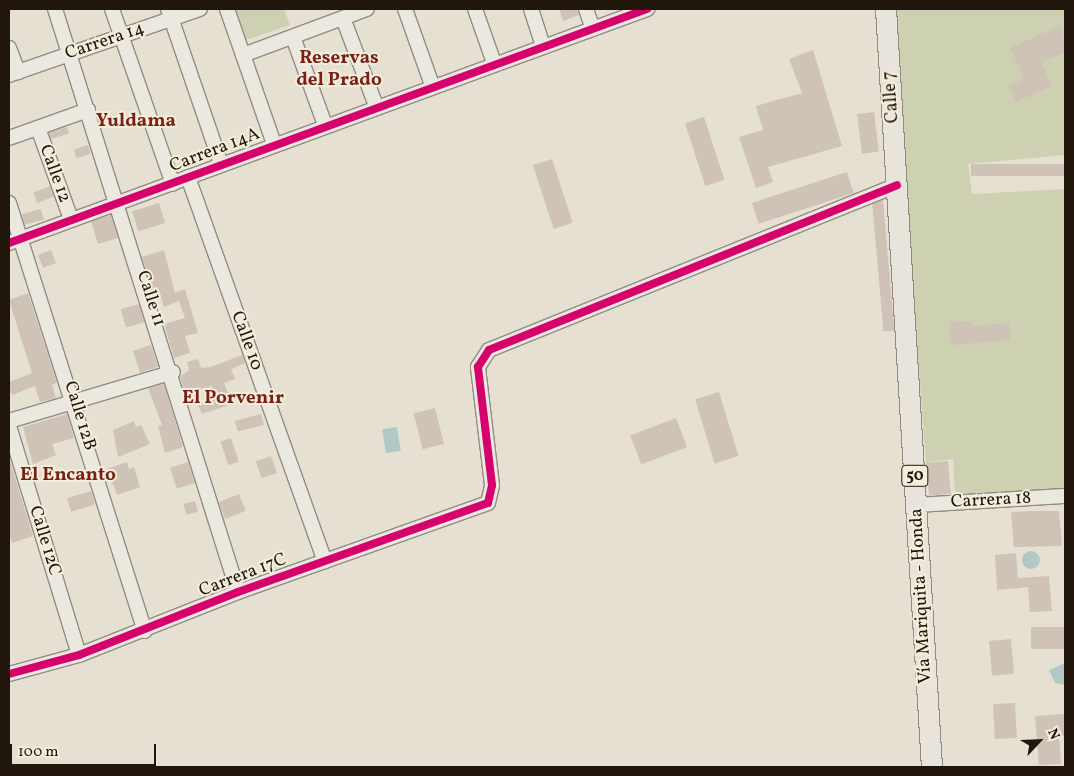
<!DOCTYPE html>
<meta charset="utf-8">
<style>
body{margin:0}
#map{position:relative;width:1074px;height:776px;overflow:hidden;background:#e5e0d1;font-family:Vollkorn,serif}
div>[style]{position:absolute}
[style*='--x']{left:calc(var(--x)*1px);top:calc(var(--y)*1px);width:calc(var(--w)*1px);rotate:calc(var(--a)*1deg)}
.green>*{inset:0;background:#cdd1b1}
.water>*{inset:0;background:#b2c8c4;transform-origin:0 0}
.round{border-radius:50%}
.building>*{inset:0;background:#cec3b6;transform-origin:0 0}
.roads{filter:drop-shadow(1px 0 #918c82) drop-shadow(-1px 0 #918c82) drop-shadow(0 1px #918c82) drop-shadow(0 -1px #918c82)}
.minor>*{height:14px;margin:-7px;padding:0 7px;transform-origin:7px;border-radius:7px;background:#ebe8e0}
.highway>*{height:20px;margin:-10px;padding:0 10px;transform-origin:10px;border-radius:10px;background:#e8e4db}
.cycleway>*{height:8px;margin:-4px;padding:0 4px;transform-origin:4px;border-radius:4px;background:#d6006c}
span{translate:-50% -50%;white-space:nowrap;text-align:center;line-height:1.15;-webkit-text-stroke:4px #f3eedc;paint-order:stroke}
.shield-label span{padding:1px 4px;background:#f3eedc;border:1px solid;border-radius:4px;-webkit-text-stroke-width:0}
.shield-label{font-size:16px;color:#21160b;font-weight:700}
.street-label{font-size:18px;color:#21160b}
.neighbourhood-label{font-size:19px;color:#7a1f14;font-weight:700}
.frame{position:absolute;inset:0;border:10px solid #21160b;pointer-events:none}
.north{position:absolute;left:1014px;top:716px;width:50px;height:50px;-webkit-text-stroke:4px #f3eedc;paint-order:stroke;rotate:65deg;font-size:14px;font-weight:700;line-height:20px;text-align:center;color:#21160b}
.north::after{content:'';display:block;margin:auto;width:18px;height:22px;background:#21160b;clip-path:polygon(50% 0,100% 100%,50% 72%,0 100%)}
.scale{position:absolute;left:10px;top:744px;width:146px;height:22px;box-sizing:border-box;border:2px solid #21160b;border-top:0;padding-left:6px;font-size:15px;line-height:18px;white-space:nowrap;color:#21160b;-webkit-text-stroke:4px #f3eedc;paint-order:stroke}
</style>
<div id="map">
<div class="green">
<i style="clip-path:polygon(235px 9px,284px 9px,290px 25px,246px 40px)"></i>
<i style="clip-path:polygon(892px 9px,1065px 9px,1065px 155px,968px 164px,972px 194px,1065px 189px,1065px 488px,955px 496px,953px 459px,926px 463px)"></i>
</div>
<div class="water">
<i style="left:397px;top:427px;width:24px;height:15px;rotate:81deg"></i>
<i class="round" style="left:1022px;top:551px;width:18px;height:18px"></i>
<i style="clip-path:polygon(1065px 663px,1065px 685px,1055px 683px,1049px 670px)"></i>
</div>
<div class="building">
<i style="clip-path:polygon(559px 9px,577px 9px,579px 15px,563px 21px)"></i>
<i style="clip-path:polygon(1061px 25px,1065px 52px,1041px 63px,1052px 86px,1016px 102px,1008px 86px,1024px 79px,1010px 48px)"></i>
<i style="clip-path:polygon(813px 50px,842px 146px,768px 167px,773px 182px,756px 188px,739px 137px,763px 130px,756px 106px,802px 93px,789px 59px)"></i>
<i style="left:874px;top:112px;width:40px;height:17px;rotate:83deg"></i>
<i style="left:704px;top:117px;width:66px;height:20px;rotate:72deg"></i>
<i style="left:67px;top:127px;width:7px;height:19px;rotate:74deg"></i>
<i style="left:88px;top:145px;width:9px;height:15px;rotate:72deg"></i>
<i style="left:552px;top:159px;width:67px;height:20px;rotate:72deg"></i>
<i style="left:1065px;top:164px;width:12px;height:94px;rotate:90deg"></i>
<i style="left:847px;top:172px;width:22px;height:100px;rotate:72deg"></i>
<i style="left:50px;top:186px;width:11px;height:18px;rotate:68deg"></i>
<i style="left:883px;top:200px;width:131px;height:11px;rotate:85deg"></i>
<i style="left:159px;top:203px;width:21px;height:28px;rotate:73deg"></i>
<i style="left:41px;top:209px;width:11px;height:20px;rotate:75deg"></i>
<i style="left:111px;top:215px;width:24px;height:21px;rotate:73deg"></i>
<i style="left:51px;top:250px;width:14px;height:14px;rotate:69deg"></i>
<i style="clip-path:polygon(164px 250px,175px 293px,185px 289px,198px 333px,185px 336px,190px 353px,174px 358px,164px 324px,185px 318px,179px 301px,164px 307px,159px 292px,154px 294px,142px 257px)"></i>
<i style="clip-path:polygon(28px 293px,57px 383px,52px 385px,56px 398px,40px 402px,35px 386px,12px 395px,9px 387px,9px 382px,32px 373px,9px 300px)"></i>
<i style="left:139px;top:304px;width:19px;height:19px;rotate:74deg"></i>
<i style="clip-path:polygon(972px 321px,972px 326px,1009px 323px,1010px 340px,951px 345px,949px 322px)"></i>
<i style="left:151px;top:345px;width:23px;height:19px;rotate:72deg"></i>
<i style="clip-path:polygon(242px 355px,245px 363px,231px 369px,235px 379px,224px 383px,232px 404px,202px 414px,198px 405px,212px 400px,207px 387px,185px 393px,180px 377px,189px 370px,187px 362px,198px 359px,201px 368px,211px 367px)"></i>
<i style="clip-path:polygon(164px 384px,183px 447px,165px 453px,158px 426px,162px 425px,148px 388px)"></i>
<i style="left:719px;top:392px;width:67px;height:25px;rotate:73deg"></i>
<i style="left:435px;top:408px;width:37px;height:22px;rotate:76deg"></i>
<i style="clip-path:polygon(67px 414px,74px 438px,52px 444px,56px 455px,33px 464px,23px 427px)"></i>
<i style="left:261px;top:414px;width:11px;height:27px;rotate:75deg"></i>
<i style="left:676px;top:418px;width:31px;height:49px;rotate:69deg"></i>
<i style="clip-path:polygon(134px 421px,136px 427px,141px 425px,150px 444px,118px 457px,113px 430px)"></i>
<i style="left:231px;top:438px;width:25px;height:11px;rotate:72deg"></i>
<i style="left:271px;top:456px;width:18px;height:16px;rotate:71deg"></i>
<i style="clip-path:polygon(9px 457px,33px 536px,12px 543px,9px 532px)"></i>
<i style="left:948px;top:461px;width:33px;height:22px;rotate:85deg"></i>
<i style="clip-path:polygon(127px 462px,129px 469px,134px 467px,140px 487px,117px 495px,107px 469px)"></i>
<i style="left:188px;top:462px;width:22px;height:19px;rotate:72deg"></i>
<i style="left:91px;top:491px;width:14px;height:25px;rotate:73deg"></i>
<i style="left:239px;top:494px;width:18px;height:22px;rotate:68deg"></i>
<i style="left:195px;top:501px;width:11px;height:12px;rotate:75deg"></i>
<i style="clip-path:polygon(1033px 511px,1059px 511px,1062px 546px,1014px 547px,1011px 512px)"></i>
<i style="clip-path:polygon(1016px 553px,1018px 578px,1049px 576px,1052px 611px,1030px 612px,1028px 587px,997px 590px,995px 555px)"></i>
<i style="left:1065px;top:627px;width:22px;height:34px;rotate:90deg"></i>
<i style="left:1011px;top:639px;width:35px;height:22px;rotate:85deg"></i>
<i style="left:1015px;top:703px;width:35px;height:22px;rotate:87deg"></i>
<i style="clip-path:polygon(1065px 714px,1065px 736px,1059px 736px,1061px 764px,1039px 765px,1035px 716px)"></i>
</div>
<div class="roads">
<div class="minor">
<i style="--x:55;--y:9;--w:611;--a:72.57"></i>
<i style="--x:112;--y:9;--w:185;--a:70.8"></i>
<i style="--x:168;--y:9;--w:164;--a:71.1"></i>
<i style="--x:227;--y:9;--w:143;--a:70.8"></i>
<i style="--x:405;--y:9;--w:81;--a:70.4"></i>
<i style="--x:475;--y:9;--w:57;--a:70.6"></i>
<i style="--x:531;--y:9;--w:39;--a:72"></i>
<i style="--x:586;--y:9;--w:21;--a:71"></i>
<i style="--x:343;--y:18;--w:94;--a:69.4"></i>
<i style="--x:293;--y:37;--w:94;--a:70"></i>
<i style="--x:9;--y:48;--w:26;--a:69"></i>
<i style="--x:243;--y:55;--w:132;--a:-20.4"></i>
<i style="--x:9;--y:75;--w:202;--a:-19.1"></i>
<i style="--x:38;--y:128;--w:97;--a:70.1"></i>
<i style="--x:9;--y:138;--w:84;--a:-19.5"></i>
<i style="--x:188;--y:177;--w:408;--a:70.4"></i>
<i style="--x:9;--y:203;--w:449;--a:72.4"></i>
<i style="--x:9;--y:243;--w:680;--a:-20.14"></i>
<i style="--x:9;--y:421;--w:171;--a:-16.6"></i>
<i style="--x:9;--y:426;--w:239;--a:73"></i>
<i style="--x:916;--y:505;--w:149;--a:-3.5"></i>
<i style="--x:9;--y:674;--w:73;--a:-15.2"></i>
<i style="--x:79;--y:655;--w:171;--a:-21.6"></i>
<i style="--x:238;--y:592;--w:265;--a:-19.6"></i>
<i style="--x:488;--y:503;--w:18;--a:-77"></i>
<i style="--x:492;--y:485;--w:119;--a:-96.8"></i>
<i style="--x:478;--y:367;--w:20;--a:-57"></i>
<i style="--x:489;--y:350;--w:440;--a:-22"></i>
</div>
<div class="highway">
<i style="--x:886;--y:9;--w:759;--a:86.53"></i>
</div>
</div>
<div class="cycleway">
<i style="--x:9;--y:243;--w:680;--a:-20.14"></i>
<i style="--x:9;--y:674;--w:73;--a:-15.2"></i>
<i style="--x:79;--y:655;--w:171;--a:-21.6"></i>
<i style="--x:238;--y:592;--w:265;--a:-19.6"></i>
<i style="--x:488;--y:503;--w:18;--a:-77"></i>
<i style="--x:492;--y:485;--w:119;--a:-96.8"></i>
<i style="--x:478;--y:367;--w:20;--a:-57"></i>
<i style="--x:489;--y:350;--w:440;--a:-22"></i>
</div>
<div class="shield-label">
<span style="left:915px;top:476px">50</span>
</div>
<div class="street-label">
<span style="left:105px;top:42px;rotate:-19deg">Carrera 14</span>
<span style="left:892px;top:97px;rotate:-94deg">Calle 7</span>
<span style="left:215px;top:151px;rotate:-21deg">Carrera 14A</span>
<span style="left:54px;top:174px;rotate:70deg">Calle 12</span>
<span style="left:150px;top:299px;rotate:72deg">Calle 11</span>
<span style="left:246px;top:341px;rotate:70deg">Calle 10</span>
<span style="left:79px;top:416px;rotate:73deg">Calle 12B</span>
<span style="left:991px;top:501px;rotate:-3deg">Carrera 18</span>
<span style="left:44px;top:541px;rotate:73deg">Calle 12C</span>
<span style="left:243px;top:576px;rotate:-21deg">Carrera 17C</span>
<span style="left:922px;top:596px;rotate:-93deg">Vía Mariquita - Honda</span>
</div>
<div class="neighbourhood-label">
<span style="left:339px;top:70px">Reservas<br>del Prado</span>
<span style="left:136px;top:122px">Yuldama</span>
<span style="left:233px;top:399px">El Porvenir</span>
<span style="left:68px;top:476px">El Encanto</span>
</div>
<div class="frame"></div>
<div class="north">N</div>
<div class="scale">100 m</div>
</div>
